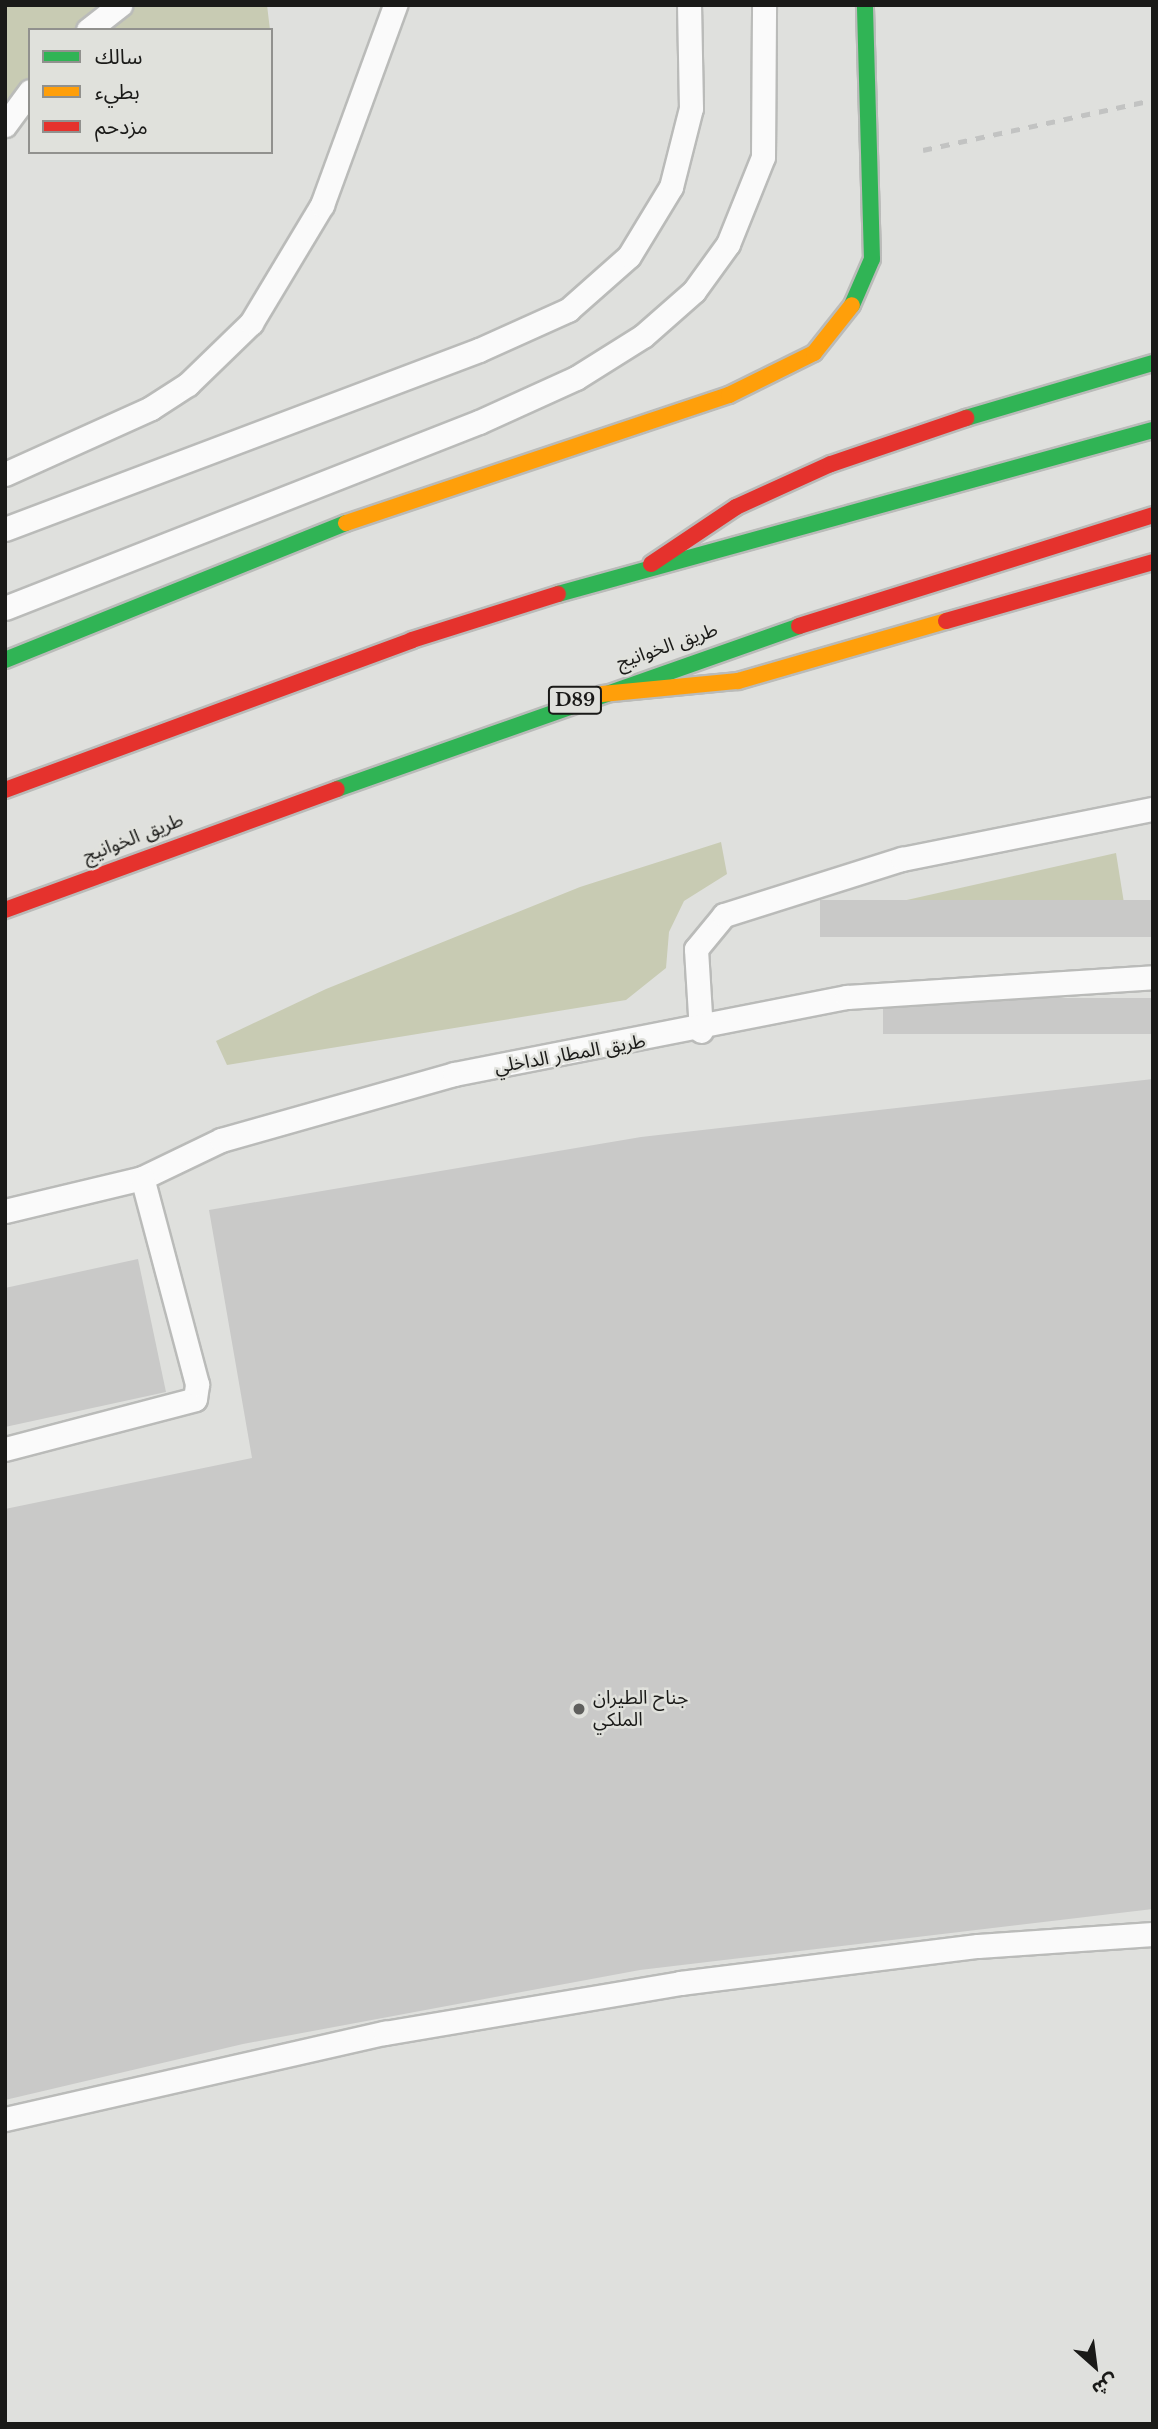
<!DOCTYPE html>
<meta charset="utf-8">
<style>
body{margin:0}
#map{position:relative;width:1158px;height:2429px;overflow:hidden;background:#dfe0dd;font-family:"Libre Baskerville","Noto Sans Arabic",serif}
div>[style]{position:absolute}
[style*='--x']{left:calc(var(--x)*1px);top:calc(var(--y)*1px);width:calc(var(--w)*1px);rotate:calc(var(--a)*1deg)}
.green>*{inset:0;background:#c8cbb3}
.building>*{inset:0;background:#c9c9c8;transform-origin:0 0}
.roads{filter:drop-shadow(2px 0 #babbb9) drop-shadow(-2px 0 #babbb9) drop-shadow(0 2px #babbb9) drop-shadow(0 -2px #babbb9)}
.lane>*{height:23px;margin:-11.5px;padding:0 11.5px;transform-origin:11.5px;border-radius:11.5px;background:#fafafa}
.fast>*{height:16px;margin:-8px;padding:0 8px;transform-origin:8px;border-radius:8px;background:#30b455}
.slow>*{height:16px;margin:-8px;padding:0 8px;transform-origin:8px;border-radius:8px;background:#ff9f0a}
.jam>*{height:16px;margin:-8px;padding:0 8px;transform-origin:8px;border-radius:8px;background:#e5322d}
.rail>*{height:5px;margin-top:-2.5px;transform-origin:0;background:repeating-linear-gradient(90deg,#c2c3c2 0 9px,transparent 0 18px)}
.dots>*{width:19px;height:19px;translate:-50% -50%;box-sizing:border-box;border:4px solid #e0e1dc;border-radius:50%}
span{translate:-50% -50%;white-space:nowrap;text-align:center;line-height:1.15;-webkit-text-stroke:5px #e0e1dc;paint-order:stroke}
.shield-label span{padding:2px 5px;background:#e0e1dc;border:2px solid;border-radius:5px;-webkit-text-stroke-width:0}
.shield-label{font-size:18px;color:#1a1a18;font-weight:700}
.street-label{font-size:19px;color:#1a1a18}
.poi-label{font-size:19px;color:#1a1a18}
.left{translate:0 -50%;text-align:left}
.frame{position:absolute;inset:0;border:7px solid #1a1a18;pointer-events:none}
.legend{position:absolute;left:28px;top:28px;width:245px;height:126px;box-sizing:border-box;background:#e0e1dc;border:2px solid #91918e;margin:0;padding:9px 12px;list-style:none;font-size:21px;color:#1a1a18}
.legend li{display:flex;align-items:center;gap:14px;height:35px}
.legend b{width:35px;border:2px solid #91918e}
.north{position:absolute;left:1060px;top:2331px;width:70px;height:70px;-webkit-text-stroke:5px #e0e1dc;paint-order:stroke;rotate:152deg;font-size:19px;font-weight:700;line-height:28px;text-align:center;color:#1a1a18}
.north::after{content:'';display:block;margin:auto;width:24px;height:32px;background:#1a1a18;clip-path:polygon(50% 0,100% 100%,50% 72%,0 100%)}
</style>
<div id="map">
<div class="green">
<i style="clip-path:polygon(5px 5px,267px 5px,270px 30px,30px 30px,30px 117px,5px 122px)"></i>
<i style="clip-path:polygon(721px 842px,727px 874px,684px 901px,669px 932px,666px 968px,626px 1000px,227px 1065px,216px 1041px,326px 989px,580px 887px)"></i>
<i style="clip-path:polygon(1116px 853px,1124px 903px,832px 928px,831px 917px)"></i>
</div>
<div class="building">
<i style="left:1153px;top:900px;width:37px;height:333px;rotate:90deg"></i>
<i style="left:1153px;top:998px;width:36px;height:270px;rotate:90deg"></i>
<i style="clip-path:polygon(1153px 1079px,1153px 1909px,640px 1970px,243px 2044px,5px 2100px,5px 1509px,252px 1458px,209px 1210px,641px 1137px)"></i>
<i style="clip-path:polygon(138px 1259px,166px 1392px,5px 1427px,5px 1288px)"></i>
</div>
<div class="roads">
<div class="lane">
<i style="--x:88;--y:30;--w:41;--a:-38"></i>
<i style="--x:5;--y:125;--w:42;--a:-53.7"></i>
<i style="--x:5;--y:474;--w:160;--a:-24.3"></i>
<i style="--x:151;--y:408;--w:44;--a:-33"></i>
<i style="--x:188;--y:384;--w:88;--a:-44.1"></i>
<i style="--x:251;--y:323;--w:138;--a:-59"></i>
<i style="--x:322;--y:205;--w:213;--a:-69.9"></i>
<i style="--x:5;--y:529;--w:507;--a:-20.69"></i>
<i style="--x:479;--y:350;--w:98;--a:-24.2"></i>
<i style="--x:568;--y:310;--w:81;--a:-41.5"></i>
<i style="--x:629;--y:256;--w:81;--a:-58.7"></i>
<i style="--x:671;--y:187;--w:81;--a:-75.8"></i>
<i style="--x:691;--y:108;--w:103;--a:-91.1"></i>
<i style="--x:5;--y:608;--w:509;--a:-21.43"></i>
<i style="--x:479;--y:422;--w:107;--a:-24.4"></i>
<i style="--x:576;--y:378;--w:79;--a:-32.1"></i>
<i style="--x:643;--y:336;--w:68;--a:-41.4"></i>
<i style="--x:694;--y:291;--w:58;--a:-54.1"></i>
<i style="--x:728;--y:244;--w:94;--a:-68.1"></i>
<i style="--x:763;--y:157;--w:152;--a:-89.6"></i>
<i style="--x:701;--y:1031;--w:82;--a:-93.5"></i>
<i style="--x:696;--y:949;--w:44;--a:-50.5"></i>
<i style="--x:724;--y:915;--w:187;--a:-17.5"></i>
<i style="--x:902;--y:859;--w:256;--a:-11.3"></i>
<i style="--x:5;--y:1211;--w:141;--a:-13.5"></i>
<i style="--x:142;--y:1178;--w:88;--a:-25.7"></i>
<i style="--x:221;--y:1140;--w:242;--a:-15.8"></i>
<i style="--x:454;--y:1074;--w:400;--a:-11.1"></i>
<i style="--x:847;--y:997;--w:307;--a:-3.7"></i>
<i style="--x:5;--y:1449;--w:196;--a:-14.7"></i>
<i style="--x:195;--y:1399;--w:15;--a:-82"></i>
<i style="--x:197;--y:1384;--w:213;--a:-104.9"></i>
<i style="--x:5;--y:2119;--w:390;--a:-12.8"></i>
<i style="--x:385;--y:2033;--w:299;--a:-9.6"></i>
<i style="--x:680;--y:1983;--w:300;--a:-7.1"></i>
<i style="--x:978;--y:1946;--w:175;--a:-3.9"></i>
</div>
<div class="fast">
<i style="--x:852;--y:305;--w:50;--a:-66.5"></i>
<i style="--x:872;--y:259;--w:254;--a:-91.6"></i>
<i style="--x:966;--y:418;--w:195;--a:-16.4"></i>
<i style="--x:558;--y:594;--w:617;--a:-15.41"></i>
<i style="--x:5;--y:660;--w:367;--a:-21.9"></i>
<i style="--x:337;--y:789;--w:490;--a:-19.4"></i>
</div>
<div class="slow">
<i style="--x:346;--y:523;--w:404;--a:-18.5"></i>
<i style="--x:729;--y:395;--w:95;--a:-26.3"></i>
<i style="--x:814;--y:353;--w:61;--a:-51.6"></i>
<i style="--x:602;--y:694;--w:137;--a:-5.5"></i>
<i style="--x:738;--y:681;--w:216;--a:-16.1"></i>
</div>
<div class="jam">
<i style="--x:651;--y:564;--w:102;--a:-33.8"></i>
<i style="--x:736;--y:507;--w:104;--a:-24.4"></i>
<i style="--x:831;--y:464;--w:143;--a:-18.8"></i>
<i style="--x:946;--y:621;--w:215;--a:-15.9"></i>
<i style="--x:799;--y:626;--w:371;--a:-17.4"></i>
<i style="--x:5;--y:790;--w:434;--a:-20.2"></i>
<i style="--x:412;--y:640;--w:153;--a:-17.5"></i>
<i style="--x:5;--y:910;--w:353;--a:-20"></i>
</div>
</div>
<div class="rail">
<i style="--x:923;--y:150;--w:235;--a:-12.3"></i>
</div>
<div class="dots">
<i style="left:579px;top:1709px;background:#5f5f5d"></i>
</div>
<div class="shield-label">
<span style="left:575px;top:700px">D89</span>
</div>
<div class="street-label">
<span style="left:667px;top:646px;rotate:-19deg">طريق الخوانيج</span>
<span style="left:133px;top:838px;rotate:-21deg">طريق الخوانيج</span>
<span style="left:570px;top:1054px;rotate:-10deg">طريق المطار الداخلي</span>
</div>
<div class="poi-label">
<span class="left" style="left:593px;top:1709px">جناح الطيران<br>الملكي</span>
</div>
<div class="frame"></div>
<ul class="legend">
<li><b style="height:9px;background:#30b455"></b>سالك</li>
<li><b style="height:9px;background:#ff9f0a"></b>بطيء</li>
<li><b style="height:9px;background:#e5322d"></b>مزدحم</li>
</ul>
<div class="north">ش</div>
</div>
